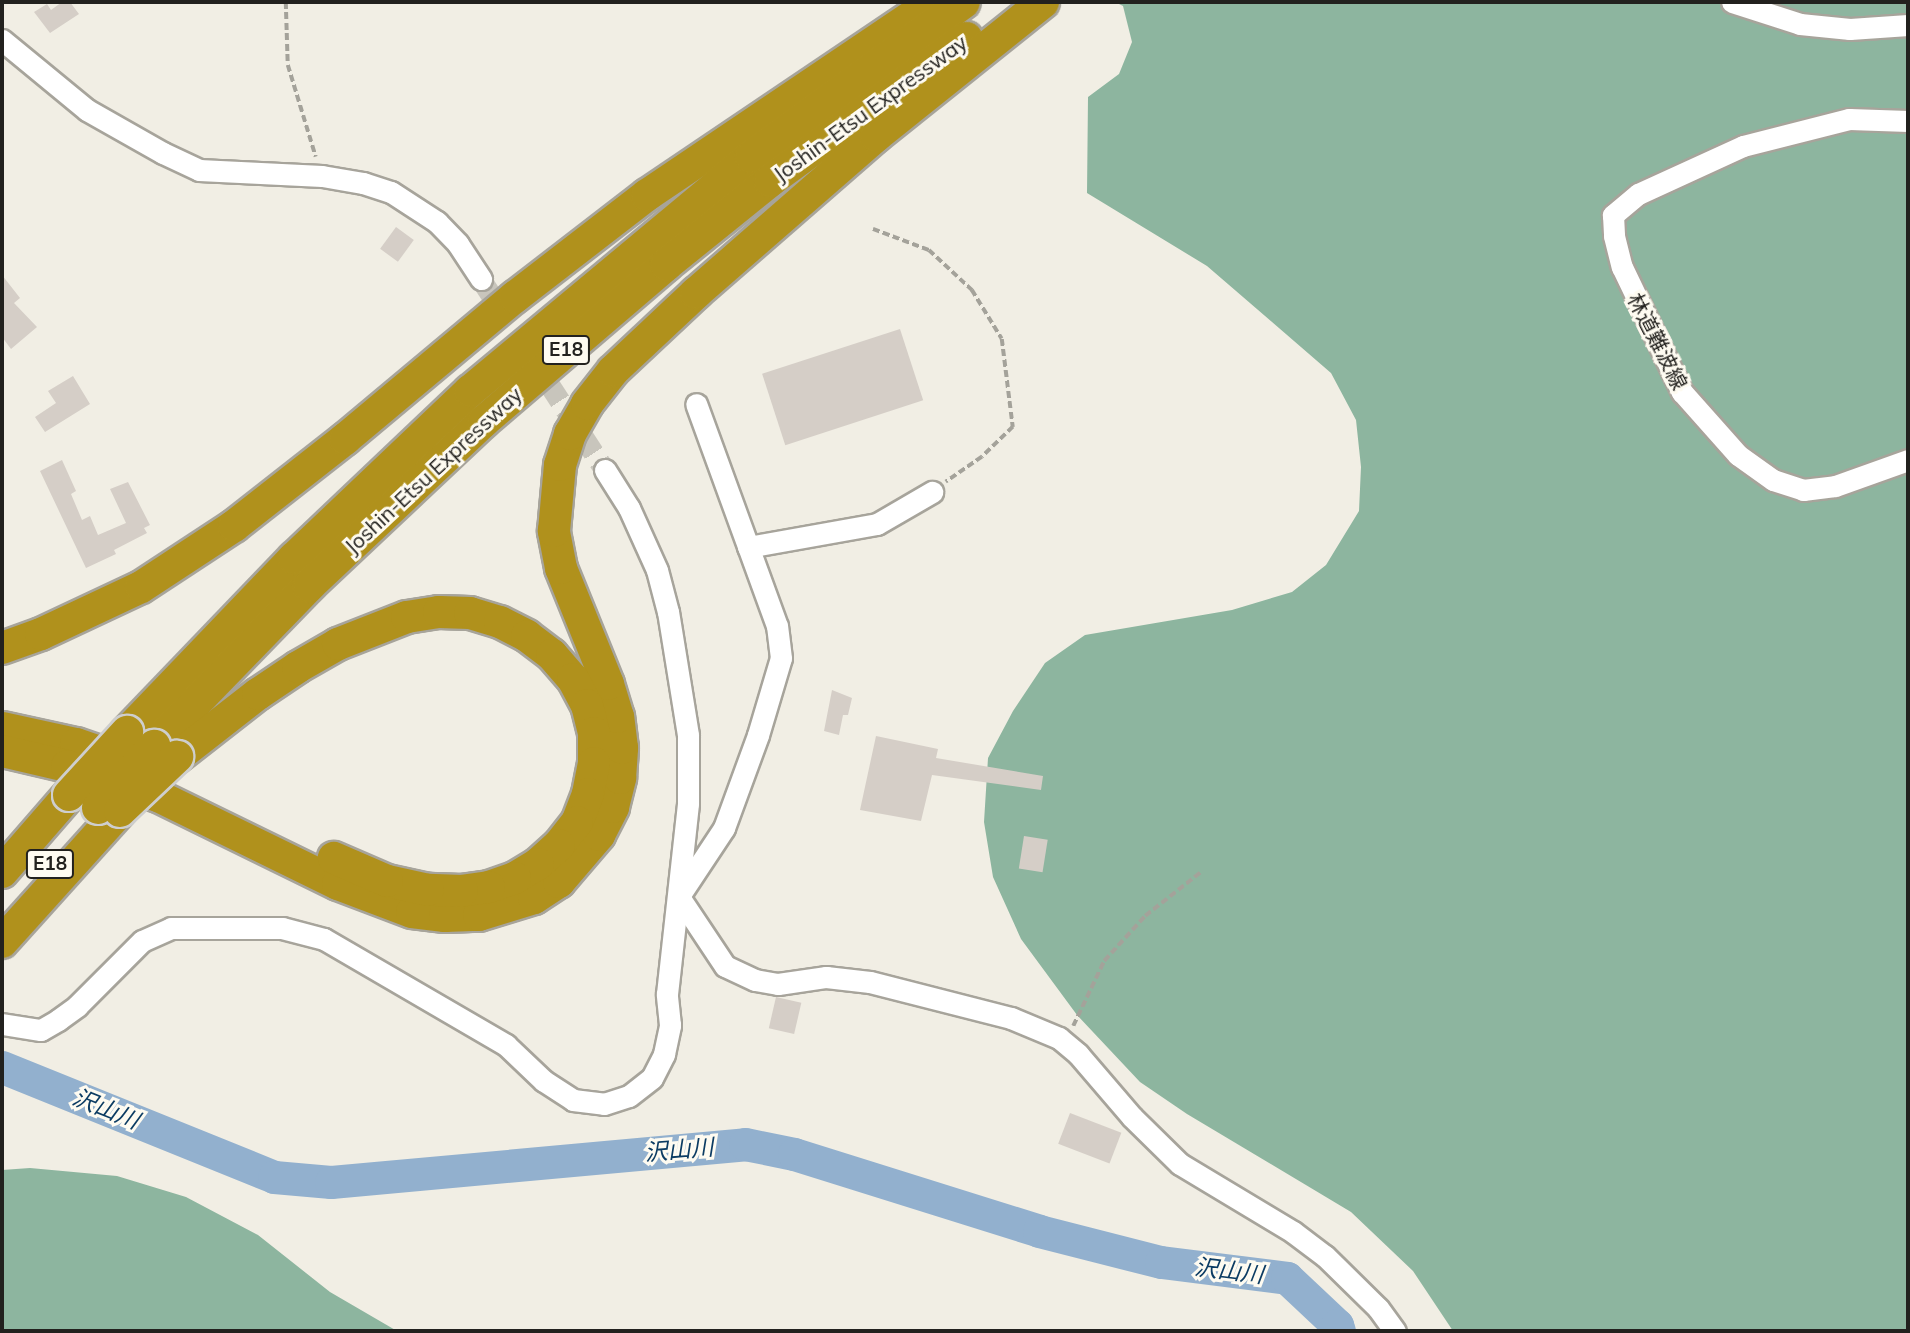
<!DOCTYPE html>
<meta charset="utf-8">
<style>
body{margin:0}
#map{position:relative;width:1910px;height:1333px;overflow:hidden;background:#f1eee4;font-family:Mulish,"Noto Sans JP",sans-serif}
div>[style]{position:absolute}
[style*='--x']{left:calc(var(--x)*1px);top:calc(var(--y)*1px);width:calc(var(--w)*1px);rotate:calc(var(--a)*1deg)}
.forest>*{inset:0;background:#8db59f}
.river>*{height:33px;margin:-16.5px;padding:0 16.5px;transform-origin:16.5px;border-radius:16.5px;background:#92b0ce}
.building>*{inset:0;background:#d5cec7;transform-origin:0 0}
.minor-tunnel>*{height:21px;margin-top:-10.5px;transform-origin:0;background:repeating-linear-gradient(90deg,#c8c5bc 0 21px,transparent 0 31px)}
.path>*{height:3.5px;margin-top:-1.75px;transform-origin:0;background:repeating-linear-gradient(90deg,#a4a29a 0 7px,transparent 0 10.5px)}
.roads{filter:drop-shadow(2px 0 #a7a49b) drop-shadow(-2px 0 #a7a49b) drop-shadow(0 2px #a7a49b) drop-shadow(0 -2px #a7a49b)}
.minor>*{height:21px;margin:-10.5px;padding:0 10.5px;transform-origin:10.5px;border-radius:10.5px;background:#fff}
.highway>*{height:32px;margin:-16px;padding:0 16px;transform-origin:16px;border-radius:16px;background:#b0911c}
.bridges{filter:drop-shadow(2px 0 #cecece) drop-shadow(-2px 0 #cecece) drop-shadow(0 2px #cecece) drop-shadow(0 -2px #cecece)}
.highway-bridge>*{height:32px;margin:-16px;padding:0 16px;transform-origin:16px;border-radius:16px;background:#b0911c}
span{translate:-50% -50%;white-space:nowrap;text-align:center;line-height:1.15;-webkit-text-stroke:6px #fefbf1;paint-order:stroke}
.shield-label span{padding:2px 5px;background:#fefbf1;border:2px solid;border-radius:5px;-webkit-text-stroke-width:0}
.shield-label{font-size:19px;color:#22211e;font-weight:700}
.street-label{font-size:21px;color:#22211e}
.water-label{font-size:23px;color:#0c3c63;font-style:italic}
.frame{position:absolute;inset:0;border:4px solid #22211e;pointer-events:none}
</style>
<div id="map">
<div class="forest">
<i style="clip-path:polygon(1115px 2px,1908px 2px,1908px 1331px,1453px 1331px,1413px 1271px,1351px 1212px,1187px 1114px,1140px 1082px,1077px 1015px,1021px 939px,993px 877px,984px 822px,988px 758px,1013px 711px,1045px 663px,1085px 635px,1232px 610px,1292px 592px,1326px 565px,1359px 511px,1361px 467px,1356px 420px,1331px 373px,1207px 266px,1087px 193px,1088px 97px,1119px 74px,1132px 42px,1123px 6px)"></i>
<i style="clip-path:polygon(30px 1168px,117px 1176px,186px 1197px,258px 1235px,330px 1292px,397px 1331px,2px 1331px,2px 1170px)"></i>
</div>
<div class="river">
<i style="--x:2;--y:1067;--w:293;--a:22"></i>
<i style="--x:274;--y:1177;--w:57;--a:5"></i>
<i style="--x:331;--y:1182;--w:416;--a:-5.2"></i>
<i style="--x:745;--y:1144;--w:50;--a:11.5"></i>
<i style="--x:794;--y:1154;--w:257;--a:17.4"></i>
<i style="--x:1039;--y:1231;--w:126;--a:14.3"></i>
<i style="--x:1161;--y:1262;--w:127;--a:7.2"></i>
<i style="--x:1287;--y:1278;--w:69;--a:43.2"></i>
<i style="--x:1337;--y:1325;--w:6;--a:72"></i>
</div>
<div class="building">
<i style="clip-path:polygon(62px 2px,70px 2px,79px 14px,50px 33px,34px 12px,47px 4px,51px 10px)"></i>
<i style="left:396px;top:227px;width:22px;height:27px;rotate:36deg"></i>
<i style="clip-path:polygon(2px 275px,20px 298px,14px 303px,37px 327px,11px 349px,2px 337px)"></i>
<i style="left:900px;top:329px;width:75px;height:145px;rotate:72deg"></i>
<i style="clip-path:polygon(73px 376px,90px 404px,45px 432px,35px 417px,56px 403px,48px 391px)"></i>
<i style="clip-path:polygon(62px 460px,76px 491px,71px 494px,82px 520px,90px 516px,98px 535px,126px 523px,110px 489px,128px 482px,150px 525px,144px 528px,147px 533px,114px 550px,116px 554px,86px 568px,40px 471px)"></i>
<i style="clip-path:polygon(832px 690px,852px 698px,848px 715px,843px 715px,839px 735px,824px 731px)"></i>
<i style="clip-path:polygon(876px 736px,938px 749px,936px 758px,1043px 776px,1041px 790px,932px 775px,921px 821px,860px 810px)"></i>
<i style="left:1024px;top:836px;width:24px;height:33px;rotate:9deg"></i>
<i style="left:776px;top:997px;width:26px;height:32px;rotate:13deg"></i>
<i style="left:1070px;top:1113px;width:55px;height:33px;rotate:21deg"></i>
</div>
<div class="minor-tunnel">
<i style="--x:481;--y:279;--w:228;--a:57"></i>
</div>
<div class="path">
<i style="--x:286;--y:2;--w:63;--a:88.2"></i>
<i style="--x:288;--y:65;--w:96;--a:73.1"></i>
<i style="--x:873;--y:229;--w:60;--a:20.6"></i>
<i style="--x:929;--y:250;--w:59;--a:42.9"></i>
<i style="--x:972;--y:290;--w:57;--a:58.5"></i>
<i style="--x:1002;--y:339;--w:89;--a:82.9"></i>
<i style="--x:1013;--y:427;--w:43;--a:135.9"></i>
<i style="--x:982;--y:457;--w:44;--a:145.2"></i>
<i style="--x:1073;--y:1026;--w:72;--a:-64.5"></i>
<i style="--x:1104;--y:961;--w:61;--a:-47.7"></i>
<i style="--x:1145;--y:916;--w:71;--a:-38.2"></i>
</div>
<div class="roads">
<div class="minor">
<i style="--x:1732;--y:2;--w:71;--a:17.9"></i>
<i style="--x:1800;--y:24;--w:50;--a:5.7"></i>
<i style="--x:1850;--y:29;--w:58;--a:-3.9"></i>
<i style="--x:2;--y:40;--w:110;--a:39.5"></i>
<i style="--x:87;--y:110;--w:87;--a:29.5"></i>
<i style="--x:163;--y:153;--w:40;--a:25"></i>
<i style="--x:199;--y:170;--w:123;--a:2.8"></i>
<i style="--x:322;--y:176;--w:42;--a:9.7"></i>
<i style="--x:363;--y:183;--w:29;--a:18"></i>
<i style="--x:391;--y:192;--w:55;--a:33.1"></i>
<i style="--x:437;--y:222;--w:30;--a:46"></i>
<i style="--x:458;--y:244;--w:42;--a:56.7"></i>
<i style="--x:1908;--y:121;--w:59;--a:-178.1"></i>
<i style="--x:1849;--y:119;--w:109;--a:165.7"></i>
<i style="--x:1743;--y:146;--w:115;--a:155.4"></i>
<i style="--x:1638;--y:194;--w:33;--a:140"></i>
<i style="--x:1613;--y:215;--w:21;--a:87"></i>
<i style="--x:1614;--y:236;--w:32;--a:76"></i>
<i style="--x:1622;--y:267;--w:139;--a:64.4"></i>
<i style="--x:1682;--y:392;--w:84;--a:48.4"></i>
<i style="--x:1738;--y:455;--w:43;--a:35.5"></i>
<i style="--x:1773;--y:480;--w:32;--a:18"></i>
<i style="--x:1803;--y:490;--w:32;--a:-7"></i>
<i style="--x:1835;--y:486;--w:77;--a:-19.6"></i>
<i style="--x:748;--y:547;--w:131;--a:-10.1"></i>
<i style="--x:877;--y:524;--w:64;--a:-30.2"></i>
<i style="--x:681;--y:893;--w:78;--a:-56.5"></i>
<i style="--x:724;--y:828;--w:99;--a:-69.9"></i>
<i style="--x:758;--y:735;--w:80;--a:-73.4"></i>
<i style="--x:781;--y:658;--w:32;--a:-97"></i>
<i style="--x:777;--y:626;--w:236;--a:-110"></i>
<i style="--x:679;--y:897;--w:83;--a:56.3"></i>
<i style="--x:725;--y:966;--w:33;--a:25"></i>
<i style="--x:755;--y:980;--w:23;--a:10"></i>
<i style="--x:778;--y:984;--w:49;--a:-8.3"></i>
<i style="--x:826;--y:977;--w:44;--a:6.5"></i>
<i style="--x:870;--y:982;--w:146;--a:14.3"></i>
<i style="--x:1011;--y:1018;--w:52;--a:22.6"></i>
<i style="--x:1059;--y:1038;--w:25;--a:40"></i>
<i style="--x:1078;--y:1054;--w:83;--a:49.4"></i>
<i style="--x:1132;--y:1117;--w:67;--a:44.4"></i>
<i style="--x:1180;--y:1164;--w:132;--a:31"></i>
<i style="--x:1293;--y:1232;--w:40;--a:37"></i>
<i style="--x:1325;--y:1256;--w:74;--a:44.5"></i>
<i style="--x:1378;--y:1308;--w:29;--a:54"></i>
<i style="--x:2;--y:1024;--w:39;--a:9"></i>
<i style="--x:41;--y:1030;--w:20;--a:-30"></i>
<i style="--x:58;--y:1020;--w:24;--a:-36"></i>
<i style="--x:77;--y:1006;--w:92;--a:-45"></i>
<i style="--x:142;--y:941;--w:32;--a:-24"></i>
<i style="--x:171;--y:928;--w:111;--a:0"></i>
<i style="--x:282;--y:928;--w:43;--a:14.7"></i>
<i style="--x:324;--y:939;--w:211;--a:30.2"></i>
<i style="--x:506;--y:1045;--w:52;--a:43.5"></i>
<i style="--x:544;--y:1081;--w:35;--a:33"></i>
<i style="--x:573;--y:1100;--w:31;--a:7"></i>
<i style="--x:604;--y:1104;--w:26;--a:-18"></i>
<i style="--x:629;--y:1096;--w:29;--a:-38"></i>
<i style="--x:652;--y:1078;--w:27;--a:-63"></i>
<i style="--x:664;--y:1054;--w:30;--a:-78"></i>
<i style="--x:670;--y:1025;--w:31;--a:-96"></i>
<i style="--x:667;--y:994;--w:192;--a:-83.7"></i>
<i style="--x:688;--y:803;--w:68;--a:-90"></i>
<i style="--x:688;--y:735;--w:125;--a:-99.2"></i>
<i style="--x:668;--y:612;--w:43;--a:-104.7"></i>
<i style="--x:657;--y:570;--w:68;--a:-114.3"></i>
<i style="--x:629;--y:508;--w:45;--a:-122.3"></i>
</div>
<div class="highway">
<i style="--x:2;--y:648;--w:41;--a:-19.7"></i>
<i style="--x:41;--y:634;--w:110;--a:-25.2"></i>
<i style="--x:141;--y:587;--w:111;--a:-33.3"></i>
<i style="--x:234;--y:526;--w:141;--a:-38.1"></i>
<i style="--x:345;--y:439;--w:222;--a:-39.9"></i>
<i style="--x:515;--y:297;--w:167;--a:-37.7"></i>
<i style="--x:647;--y:195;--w:345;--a:-34"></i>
<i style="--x:2;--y:728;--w:76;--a:12.2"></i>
<i style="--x:76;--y:744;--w:56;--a:18.8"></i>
<i style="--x:127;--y:732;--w:241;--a:-46.2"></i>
<i style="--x:294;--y:558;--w:243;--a:-43.5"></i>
<i style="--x:470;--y:391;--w:366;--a:-39.8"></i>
<i style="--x:751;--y:157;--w:263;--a:-36"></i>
<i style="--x:154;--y:746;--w:223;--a:-45.9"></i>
<i style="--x:309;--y:586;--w:239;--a:-43.3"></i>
<i style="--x:483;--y:422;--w:241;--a:-40.6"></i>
<i style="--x:666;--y:265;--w:134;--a:-38.9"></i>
<i style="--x:770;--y:181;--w:243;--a:-36.1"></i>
<i style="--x:2;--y:751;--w:67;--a:13"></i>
<i style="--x:67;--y:766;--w:96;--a:18.2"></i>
<i style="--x:158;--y:796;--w:200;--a:26.1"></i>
<i style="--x:338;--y:884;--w:79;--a:20.7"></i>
<i style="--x:412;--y:912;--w:33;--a:7"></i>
<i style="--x:445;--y:916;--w:34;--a:-2"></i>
<i style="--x:479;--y:915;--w:58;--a:-17.2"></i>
<i style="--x:534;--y:898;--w:30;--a:-33"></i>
<i style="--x:559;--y:882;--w:62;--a:-49.6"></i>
<i style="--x:599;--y:835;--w:31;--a:-63"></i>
<i style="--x:613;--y:807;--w:30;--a:-76"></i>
<i style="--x:620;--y:778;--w:30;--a:-86"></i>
<i style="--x:622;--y:748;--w:31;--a:-97"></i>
<i style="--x:618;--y:717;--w:34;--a:-107"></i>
<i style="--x:608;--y:684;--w:125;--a:-112.1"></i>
<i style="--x:561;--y:568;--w:38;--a:-101"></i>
<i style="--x:554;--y:531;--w:66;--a:-84.8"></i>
<i style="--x:560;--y:465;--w:33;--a:-72"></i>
<i style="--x:570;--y:434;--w:34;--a:-60"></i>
<i style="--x:587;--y:404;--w:42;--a:-51.8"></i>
<i style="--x:613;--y:371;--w:114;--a:-43.2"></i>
<i style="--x:696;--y:293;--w:239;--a:-41.1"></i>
<i style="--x:876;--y:136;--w:214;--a:-38.7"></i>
<i style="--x:177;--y:757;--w:103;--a:-37.9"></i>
<i style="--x:258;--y:694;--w:48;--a:-34"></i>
<i style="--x:298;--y:667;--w:46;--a:-29.9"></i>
<i style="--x:338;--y:644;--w:74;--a:-21.4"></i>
<i style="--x:407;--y:617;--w:32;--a:-9"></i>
<i style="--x:439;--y:612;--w:31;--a:2"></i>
<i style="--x:470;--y:613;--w:31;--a:17"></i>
<i style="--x:500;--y:622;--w:30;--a:27"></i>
<i style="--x:527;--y:636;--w:31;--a:37"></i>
<i style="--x:552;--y:655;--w:32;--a:49"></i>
<i style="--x:573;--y:679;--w:30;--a:62"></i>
<i style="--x:587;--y:705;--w:29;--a:76"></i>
<i style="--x:594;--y:733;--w:30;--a:90"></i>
<i style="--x:594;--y:763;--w:32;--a:101"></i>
<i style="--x:588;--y:794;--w:30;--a:111"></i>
<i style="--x:577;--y:822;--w:29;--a:128"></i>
<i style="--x:559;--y:845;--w:28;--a:138"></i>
<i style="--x:538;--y:864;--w:27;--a:149"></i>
<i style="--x:515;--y:878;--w:28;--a:161"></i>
<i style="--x:489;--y:887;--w:27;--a:172"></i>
<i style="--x:462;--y:891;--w:34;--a:-178"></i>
<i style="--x:428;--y:890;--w:42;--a:-167.6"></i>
<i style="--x:387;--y:881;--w:58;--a:-156.5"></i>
<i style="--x:2;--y:872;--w:102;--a:-49"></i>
<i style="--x:2;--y:942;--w:176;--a:-48"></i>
</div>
</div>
<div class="bridges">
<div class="highway-bridge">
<i style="--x:69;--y:795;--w:86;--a:-47.4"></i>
<i style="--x:98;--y:808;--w:84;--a:-47.9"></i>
<i style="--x:120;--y:811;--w:79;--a:-43.5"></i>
</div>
</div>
<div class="shield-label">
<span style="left:566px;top:350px">E18</span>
<span style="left:50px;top:864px">E18</span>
</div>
<div class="street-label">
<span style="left:870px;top:108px;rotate:-36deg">Joshin-Etsu Expressway</span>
<span style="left:1658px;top:341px;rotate:63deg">林道難波線</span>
<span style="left:433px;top:470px;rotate:-43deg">Joshin-Etsu Expressway</span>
</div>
<div class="water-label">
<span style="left:106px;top:1109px;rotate:22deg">沢山川</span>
<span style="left:679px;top:1150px;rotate:-5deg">沢山川</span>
<span style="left:1229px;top:1271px;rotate:7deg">沢山川</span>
</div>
<div class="frame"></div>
</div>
